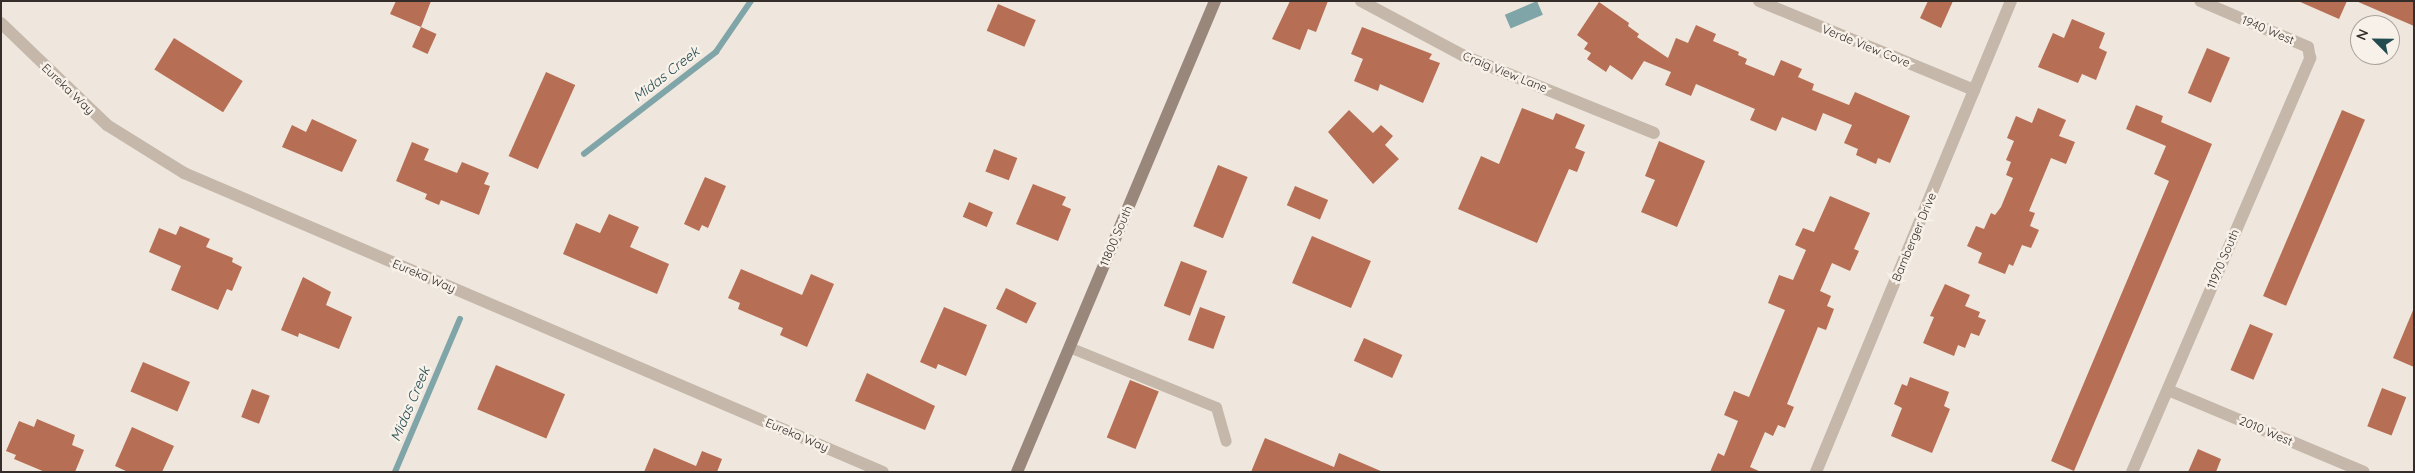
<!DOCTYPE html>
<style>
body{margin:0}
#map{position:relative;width:2415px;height:473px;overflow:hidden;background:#efe7dd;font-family:Quicksand,sans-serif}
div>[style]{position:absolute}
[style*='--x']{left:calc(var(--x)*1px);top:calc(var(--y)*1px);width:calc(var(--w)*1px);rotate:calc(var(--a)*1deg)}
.water>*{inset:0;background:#80a5a8;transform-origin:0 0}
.stream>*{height:5.5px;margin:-2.75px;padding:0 2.75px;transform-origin:2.75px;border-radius:2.75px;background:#80a5a8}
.building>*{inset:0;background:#b66e54;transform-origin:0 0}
.service>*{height:11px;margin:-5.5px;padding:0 5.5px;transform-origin:5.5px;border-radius:5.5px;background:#c5b8ab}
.minor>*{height:12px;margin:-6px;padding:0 6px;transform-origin:6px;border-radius:6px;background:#c5b8ab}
.secondary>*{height:12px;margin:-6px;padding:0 6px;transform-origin:6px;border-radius:6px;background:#99877c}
span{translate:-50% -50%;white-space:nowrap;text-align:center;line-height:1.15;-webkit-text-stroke:5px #f7f1e9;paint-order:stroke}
.street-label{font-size:12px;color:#342d29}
.water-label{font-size:14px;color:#244c50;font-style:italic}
.frame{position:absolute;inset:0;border:2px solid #342d29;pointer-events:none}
.north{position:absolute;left:2350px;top:15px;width:50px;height:50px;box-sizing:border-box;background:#f7f1e9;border:1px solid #a9a39c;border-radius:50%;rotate:293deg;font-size:14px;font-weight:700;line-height:20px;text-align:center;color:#342d29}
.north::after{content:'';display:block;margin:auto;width:18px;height:22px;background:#244c50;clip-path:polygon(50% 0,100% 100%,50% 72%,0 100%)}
</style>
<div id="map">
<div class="water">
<i style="left:1537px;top:1px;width:15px;height:35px;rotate:67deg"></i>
</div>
<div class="stream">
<i style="--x:584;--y:154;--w:167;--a:-37.7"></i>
<i style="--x:716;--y:52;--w:62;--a:-55.5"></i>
<i style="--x:395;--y:472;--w:166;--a:-67"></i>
</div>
<div class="building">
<i style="clip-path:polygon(396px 1px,431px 1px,421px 27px,390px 14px)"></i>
<i style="clip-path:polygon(1290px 1px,1328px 1px,1316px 32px,1308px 29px,1300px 50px,1272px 39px)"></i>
<i style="clip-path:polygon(1928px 1px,1953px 1px,1941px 28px,1920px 18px)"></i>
<i style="clip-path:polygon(2298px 1px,2347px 1px,2339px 19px)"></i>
<i style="clip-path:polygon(2356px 1px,2414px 1px,2414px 26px)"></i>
<i style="clip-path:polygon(1599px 2px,1629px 23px,1628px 26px,1639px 34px,1637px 37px,1668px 58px,1676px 38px,1688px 43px,1696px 25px,1716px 34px,1713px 41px,1739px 52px,1738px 55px,1747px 59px,1745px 64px,1774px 76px,1781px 60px,1802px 69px,1798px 77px,1814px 84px,1812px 90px,1849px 105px,1855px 92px,1910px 116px,1890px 163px,1878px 158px,1876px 164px,1856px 155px,1858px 149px,1844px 143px,1852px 125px,1823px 113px,1816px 131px,1782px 117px,1776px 131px,1750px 120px,1755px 109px,1696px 84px,1691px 96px,1665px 85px,1671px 72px,1644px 61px,1632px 80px,1610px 65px,1606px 72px,1587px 59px,1591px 53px,1584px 49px,1588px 43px,1577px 35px)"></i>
<i style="left:998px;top:4px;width:41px;height:29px;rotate:23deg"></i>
<i style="clip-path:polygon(2072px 19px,2105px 33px,2099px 48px,2107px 52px,2096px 80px,2082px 74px,2078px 83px,2038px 67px,2053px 33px,2064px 38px)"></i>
<i style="left:421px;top:27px;width:17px;height:22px;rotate:24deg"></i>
<i style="clip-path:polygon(1362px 27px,1432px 54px,1429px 59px,1440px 63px,1423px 103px,1380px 84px,1378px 91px,1354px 81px,1363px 59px,1351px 54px)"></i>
<i style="left:174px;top:38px;width:81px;height:37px;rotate:32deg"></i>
<i style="left:2207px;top:48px;width:25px;height:49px;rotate:23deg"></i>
<i style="left:546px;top:72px;width:32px;height:92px;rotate:24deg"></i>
<i style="clip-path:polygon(2136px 105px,2163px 116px,2161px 122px,2212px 144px,2074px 471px,2051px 461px,2169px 181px,2154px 174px,2166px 146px,2126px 129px)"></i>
<i style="clip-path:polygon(1522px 108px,1553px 120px,1556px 113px,1585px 125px,1575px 148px,1585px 152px,1577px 172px,1569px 169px,1537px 243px,1458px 209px,1481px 156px,1499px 164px)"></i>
<i style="clip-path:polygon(2038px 108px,2066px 120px,2059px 136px,2075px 142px,2066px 164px,2051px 158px,2029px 211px,2035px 213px,2030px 226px,2039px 230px,2031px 248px,2022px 245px,2013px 266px,2009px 264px,2005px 274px,1978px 263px,1982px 253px,1967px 246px,1976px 226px,1984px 229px,1991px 213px,1995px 215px,2001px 207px,2013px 178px,2006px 175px,2011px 162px,2006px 160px,2014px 141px,2007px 138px,2016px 116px,2032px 123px)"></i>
<i style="clip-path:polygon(1349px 110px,1373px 133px,1381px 125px,1393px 136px,1385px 145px,1399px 159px,1373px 184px,1328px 132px)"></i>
<i style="left:2342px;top:110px;width:25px;height:202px;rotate:23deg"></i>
<i style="clip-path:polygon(312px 119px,357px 140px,342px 172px,282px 147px,292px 125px,306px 132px)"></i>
<i style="clip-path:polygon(1659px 141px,1705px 161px,1677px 227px,1641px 212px,1655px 180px,1645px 176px)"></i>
<i style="clip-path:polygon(412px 142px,429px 149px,424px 160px,457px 173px,462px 162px,489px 173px,484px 184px,490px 186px,479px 215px,441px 200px,439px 205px,425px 199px,427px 194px,396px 181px)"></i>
<i style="left:994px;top:149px;width:25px;height:24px;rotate:21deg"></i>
<i style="left:1218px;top:165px;width:32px;height:66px;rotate:22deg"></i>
<i style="clip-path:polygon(705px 177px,726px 186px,708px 228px,702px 225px,699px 231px,684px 224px)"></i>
<i style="clip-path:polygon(1033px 184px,1066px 197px,1062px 205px,1071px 209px,1058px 241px,1016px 224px)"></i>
<i style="left:1295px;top:186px;width:36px;height:21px;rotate:23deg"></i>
<i style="clip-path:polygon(1830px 196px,1870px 213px,1854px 249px,1859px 251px,1850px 271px,1832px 263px,1820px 291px,1831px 296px,1827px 306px,1834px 309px,1826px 330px,1818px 327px,1787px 404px,1794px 407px,1785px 428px,1778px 425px,1773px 436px,1765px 432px,1750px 467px,1761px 472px,1710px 472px,1718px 453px,1724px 456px,1738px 421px,1724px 415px,1734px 391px,1749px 397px,1785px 310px,1768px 303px,1779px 275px,1793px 280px,1806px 250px,1795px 245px,1803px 228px,1814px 232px)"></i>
<i style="left:969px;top:202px;width:26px;height:16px;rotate:23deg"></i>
<i style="clip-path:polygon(609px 214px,639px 227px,630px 247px,669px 264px,657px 294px,563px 254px,576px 223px,600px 233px)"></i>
<i style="clip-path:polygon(180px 226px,210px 239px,206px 247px,233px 258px,232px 262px,242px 267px,232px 291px,227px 289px,218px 310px,171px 290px,181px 266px,149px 252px,159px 228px,176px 235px)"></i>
<i style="left:1312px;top:236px;width:64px;height:51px;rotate:23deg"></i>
<i style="left:1181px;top:261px;width:28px;height:48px;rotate:21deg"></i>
<i style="clip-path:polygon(741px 269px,802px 295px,811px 274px,834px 284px,807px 347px,780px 335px,783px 328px,738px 309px,740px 303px,728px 298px)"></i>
<i style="clip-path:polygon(303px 277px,331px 292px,326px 305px,352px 317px,339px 349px,299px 333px,298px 337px,281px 330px)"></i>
<i style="clip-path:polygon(1945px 284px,1970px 295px,1965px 306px,1980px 312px,1978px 317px,1986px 320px,1979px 336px,1971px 333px,1965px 348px,1958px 345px,1954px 356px,1923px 343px,1934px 317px,1930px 316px)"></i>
<i style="left:1006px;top:288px;width:34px;height:23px;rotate:26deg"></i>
<i style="clip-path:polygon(944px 307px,987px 325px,966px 376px,938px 364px,936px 369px,920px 362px)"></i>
<i style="left:1200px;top:307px;width:27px;height:35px;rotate:20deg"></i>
<i style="clip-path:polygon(2414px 308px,2414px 367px,2393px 358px)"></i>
<i style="left:2250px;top:324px;width:25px;height:50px;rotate:23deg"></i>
<i style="left:1364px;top:338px;width:42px;height:25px;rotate:24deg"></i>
<i style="left:143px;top:362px;width:51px;height:32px;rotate:23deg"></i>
<i style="left:496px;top:365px;width:75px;height:48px;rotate:23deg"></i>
<i style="clip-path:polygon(867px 373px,935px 406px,925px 430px,855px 401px)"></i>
<i style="clip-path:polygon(1910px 377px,1949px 392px,1944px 406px,1950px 409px,1932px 453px,1891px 436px,1902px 408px,1894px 404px,1902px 384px,1907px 386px)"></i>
<i style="left:1130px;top:380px;width:31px;height:62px;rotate:22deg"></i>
<i style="left:2382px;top:388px;width:26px;height:41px;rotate:21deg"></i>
<i style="left:252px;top:389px;width:19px;height:30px;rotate:21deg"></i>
<i style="clip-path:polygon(37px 419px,75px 435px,72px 445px,84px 450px,75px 472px,45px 472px,14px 459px,16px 455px,6px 451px,19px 421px,34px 427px)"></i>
<i style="clip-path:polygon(132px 427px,174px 446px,162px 472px,128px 472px,115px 466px)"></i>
<i style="clip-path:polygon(1265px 438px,1334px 467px,1339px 453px,1383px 472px,1251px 472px)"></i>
<i style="clip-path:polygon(654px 448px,696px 466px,702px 451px,722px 459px,717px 472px,644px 472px)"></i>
<i style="clip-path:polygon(2198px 449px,2221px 459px,2216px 472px,2188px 472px)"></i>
</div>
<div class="service">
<i style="--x:1069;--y:347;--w:159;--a:22.2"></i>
<i style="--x:1216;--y:407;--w:35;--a:74"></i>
</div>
<div class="minor">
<i style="--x:1361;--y:1;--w:115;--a:28.1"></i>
<i style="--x:1462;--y:55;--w:207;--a:22.1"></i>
<i style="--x:1759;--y:1;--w:233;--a:22.5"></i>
<i style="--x:1;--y:23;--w:147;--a:43.9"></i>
<i style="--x:107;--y:125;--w:91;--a:31.9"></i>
<i style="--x:184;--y:173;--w:760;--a:23.16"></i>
<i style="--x:2168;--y:390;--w:212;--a:22.7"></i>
<i style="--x:1816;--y:472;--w:510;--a:-67.51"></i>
<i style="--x:2132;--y:472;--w:451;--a:-66.7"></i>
<i style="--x:2310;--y:58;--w:11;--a:-100"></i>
<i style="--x:2308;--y:47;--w:117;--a:-156.9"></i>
</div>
<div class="secondary">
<i style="--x:1017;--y:472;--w:511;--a:-67.2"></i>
</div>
<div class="street-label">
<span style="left:2268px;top:30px;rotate:23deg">1940 West</span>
<span style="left:1866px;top:46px;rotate:22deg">Verde View Cove</span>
<span style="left:1505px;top:72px;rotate:22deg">Craig View Lane</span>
<span style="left:68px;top:89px;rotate:44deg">Eureka Way</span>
<span style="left:1116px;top:236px;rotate:-67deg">11800 South</span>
<span style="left:1914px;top:237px;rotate:-67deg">Bamberger Drive</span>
<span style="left:2223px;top:259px;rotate:-67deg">11970 South</span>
<span style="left:424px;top:276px;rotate:23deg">Eureka Way</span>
<span style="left:2266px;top:431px;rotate:23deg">2010 West</span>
<span style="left:797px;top:435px;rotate:23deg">Eureka Way</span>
</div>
<div class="water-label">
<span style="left:666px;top:74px;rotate:-38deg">Midas Creek</span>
<span style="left:410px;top:404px;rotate:-67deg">Midas Creek</span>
</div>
<div class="frame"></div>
<div class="north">N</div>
</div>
